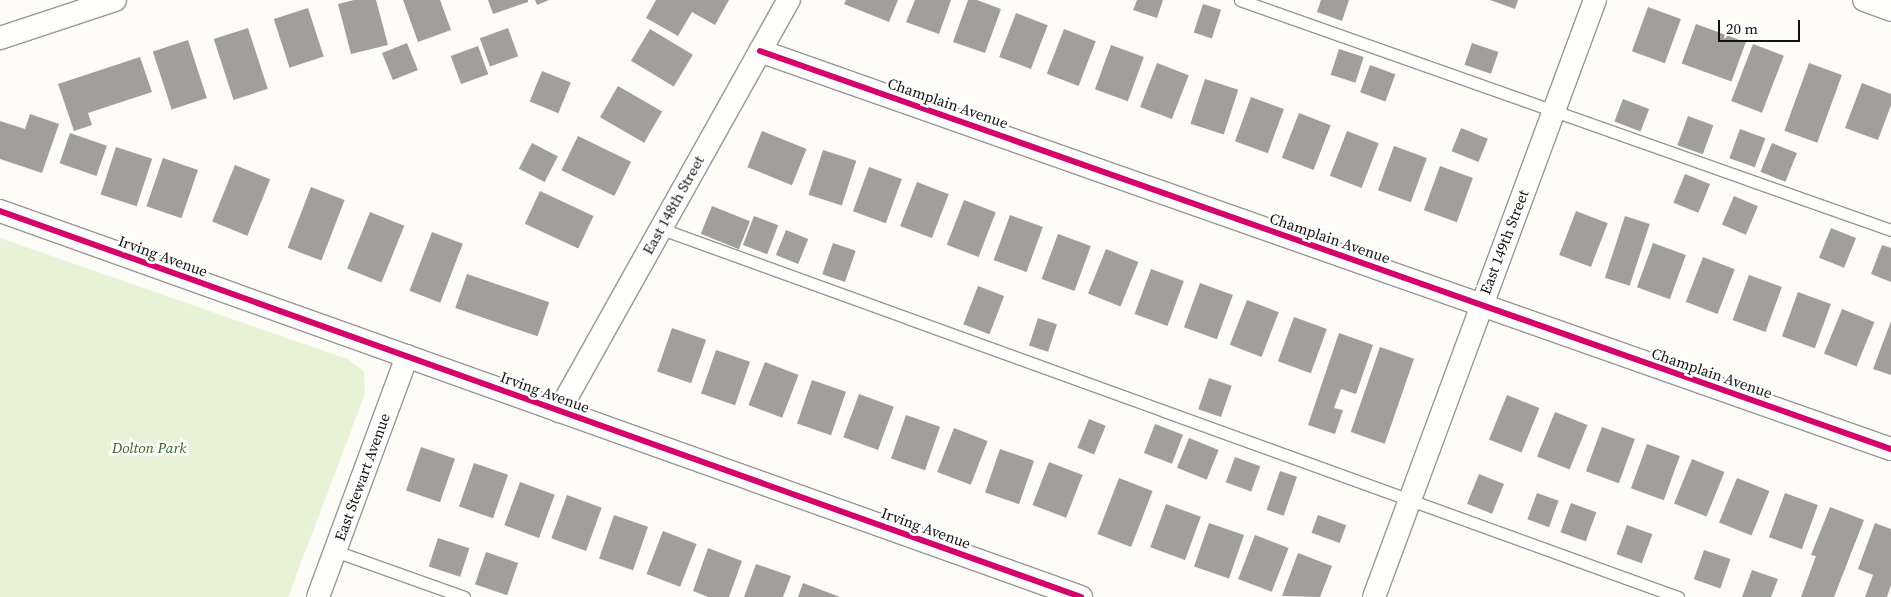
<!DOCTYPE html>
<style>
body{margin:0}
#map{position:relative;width:1891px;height:597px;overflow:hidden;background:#fdfcf7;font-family:"Source Serif 4",serif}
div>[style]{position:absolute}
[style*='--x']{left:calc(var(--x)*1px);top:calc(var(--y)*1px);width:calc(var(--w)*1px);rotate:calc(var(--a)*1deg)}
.green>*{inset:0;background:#e7f3d7}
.building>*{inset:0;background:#a19f9c;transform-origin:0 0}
.roads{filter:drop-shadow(1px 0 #979795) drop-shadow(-1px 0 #979795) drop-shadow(0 1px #979795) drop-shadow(0 -1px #979795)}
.lane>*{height:11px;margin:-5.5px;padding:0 5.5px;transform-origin:5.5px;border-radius:5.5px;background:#fffffe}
.street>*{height:22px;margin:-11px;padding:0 11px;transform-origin:11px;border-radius:11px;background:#fffffe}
.cycleway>*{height:6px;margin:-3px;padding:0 3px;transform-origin:3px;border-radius:3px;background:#d6006c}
span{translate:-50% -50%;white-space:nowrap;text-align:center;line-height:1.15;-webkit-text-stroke:5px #fff;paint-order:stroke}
.street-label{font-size:15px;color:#111}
.park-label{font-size:15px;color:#2f6b1f;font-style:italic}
.scale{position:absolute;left:1718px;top:20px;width:82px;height:22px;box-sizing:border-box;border:2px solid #111;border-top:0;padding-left:6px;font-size:15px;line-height:18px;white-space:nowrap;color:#111;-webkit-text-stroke:4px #fff;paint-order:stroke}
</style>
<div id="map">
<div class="green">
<i style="clip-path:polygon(0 238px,347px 359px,364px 371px,365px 394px,288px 597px,0 597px)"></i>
</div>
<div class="building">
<i style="clip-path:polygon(354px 0,376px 0,388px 45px,351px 54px,338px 4px)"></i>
<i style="clip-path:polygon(403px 0,440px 0,451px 30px,418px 42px)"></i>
<i style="clip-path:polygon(488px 0,528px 0,528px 2px,493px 14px)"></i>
<i style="clip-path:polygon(535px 0,549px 0,537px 5px)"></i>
<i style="clip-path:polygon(656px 0,729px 0,715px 25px,692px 12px,678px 36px,646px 18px)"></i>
<i style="clip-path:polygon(846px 0,898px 0,889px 22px,844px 4px)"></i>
<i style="clip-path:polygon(915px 0,951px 0,939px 34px,906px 22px)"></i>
<i style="clip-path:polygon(968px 0,977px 0,1001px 9px,985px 53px,953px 42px)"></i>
<i style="clip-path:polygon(1137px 0,1163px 0,1157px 18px,1133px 10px)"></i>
<i style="clip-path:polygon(1321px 0,1349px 0,1342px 21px,1317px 12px)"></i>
<i style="clip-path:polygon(1490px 0,1518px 0,1515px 9px)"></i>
<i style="left:1203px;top:4px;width:19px;height:30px;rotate:18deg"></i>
<i style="left:1648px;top:7px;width:35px;height:47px;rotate:20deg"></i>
<i style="left:308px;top:8px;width:51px;height:36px;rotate:72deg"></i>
<i style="left:1016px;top:13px;width:34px;height:47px;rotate:21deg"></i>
<i style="left:1696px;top:24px;width:53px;height:42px;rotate:20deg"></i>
<i style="left:248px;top:28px;width:64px;height:36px;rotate:72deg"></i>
<i style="left:508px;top:28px;width:30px;height:30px;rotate:70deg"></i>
<i style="left:650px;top:29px;width:50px;height:37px;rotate:31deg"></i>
<i style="left:1064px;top:29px;width:34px;height:48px;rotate:21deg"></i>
<i style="left:188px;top:40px;width:61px;height:37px;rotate:72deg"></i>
<i style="left:407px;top:43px;width:29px;height:27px;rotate:68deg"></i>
<i style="left:1472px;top:43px;width:28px;height:23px;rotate:19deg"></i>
<i style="left:1753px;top:44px;width:33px;height:61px;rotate:21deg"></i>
<i style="left:1111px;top:45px;width:35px;height:47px;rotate:20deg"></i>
<i style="left:478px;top:46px;width:30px;height:29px;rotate:70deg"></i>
<i style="left:1339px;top:49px;width:26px;height:27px;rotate:18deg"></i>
<i style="clip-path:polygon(140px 57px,152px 92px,88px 113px,92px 125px,74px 131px,58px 84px)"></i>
<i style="left:1157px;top:63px;width:34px;height:47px;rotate:21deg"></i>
<i style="left:1809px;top:63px;width:35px;height:72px;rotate:20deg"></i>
<i style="left:1370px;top:65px;width:27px;height:29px;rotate:20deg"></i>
<i style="left:542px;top:71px;width:31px;height:33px;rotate:22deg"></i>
<i style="left:1205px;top:79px;width:35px;height:47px;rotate:18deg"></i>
<i style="clip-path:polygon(1862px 83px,1891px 94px,1891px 105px,1878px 140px,1845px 128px)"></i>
<i style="left:618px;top:86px;width:51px;height:36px;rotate:30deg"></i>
<i style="left:1251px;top:97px;width:35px;height:47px;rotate:20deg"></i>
<i style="left:1623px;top:99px;width:28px;height:24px;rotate:21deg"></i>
<i style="left:1299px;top:113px;width:34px;height:48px;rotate:21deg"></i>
<i style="clip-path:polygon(30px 114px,59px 124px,42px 173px,0 159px,0 121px,25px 129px)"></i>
<i style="left:1688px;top:116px;width:27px;height:31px;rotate:20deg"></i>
<i style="left:1461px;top:128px;width:29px;height:25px;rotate:22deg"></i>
<i style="left:1740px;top:129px;width:27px;height:31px;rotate:20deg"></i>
<i style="left:762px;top:131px;width:48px;height:39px;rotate:22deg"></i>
<i style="left:1347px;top:131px;width:34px;height:48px;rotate:21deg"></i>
<i style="left:70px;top:133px;width:39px;height:32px;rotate:19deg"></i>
<i style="left:578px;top:136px;width:59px;height:38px;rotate:26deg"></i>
<i style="left:532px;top:143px;width:29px;height:29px;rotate:27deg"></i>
<i style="left:1772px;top:143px;width:27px;height:31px;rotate:22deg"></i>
<i style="left:1394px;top:146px;width:35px;height:47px;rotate:20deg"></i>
<i style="left:116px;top:147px;width:38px;height:50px;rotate:18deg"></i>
<i style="left:823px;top:150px;width:35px;height:47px;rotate:18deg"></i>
<i style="left:163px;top:158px;width:37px;height:51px;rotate:19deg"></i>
<i style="left:235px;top:165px;width:38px;height:61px;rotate:22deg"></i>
<i style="left:1440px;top:166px;width:35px;height:47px;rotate:20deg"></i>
<i style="left:869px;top:167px;width:35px;height:47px;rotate:20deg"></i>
<i style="left:1685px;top:174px;width:27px;height:31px;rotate:22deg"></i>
<i style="left:917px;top:182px;width:34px;height:47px;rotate:21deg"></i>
<i style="left:311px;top:187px;width:36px;height:65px;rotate:21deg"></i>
<i style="left:540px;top:191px;width:59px;height:36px;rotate:25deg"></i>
<i style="left:1734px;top:196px;width:26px;height:31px;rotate:23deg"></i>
<i style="left:964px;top:200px;width:34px;height:48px;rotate:21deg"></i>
<i style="left:712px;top:206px;width:41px;height:30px;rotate:22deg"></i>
<i style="left:1576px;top:211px;width:34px;height:47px;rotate:21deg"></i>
<i style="left:370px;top:212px;width:37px;height:61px;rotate:22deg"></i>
<i style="left:1010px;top:215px;width:35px;height:48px;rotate:20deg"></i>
<i style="left:754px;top:216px;width:26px;height:31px;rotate:21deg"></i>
<i style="left:1625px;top:216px;width:26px;height:65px;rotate:18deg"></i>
<i style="left:1831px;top:228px;width:27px;height:32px;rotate:22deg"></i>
<i style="left:786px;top:230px;width:24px;height:27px;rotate:22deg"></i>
<i style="left:432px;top:232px;width:33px;height:63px;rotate:21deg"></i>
<i style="left:1058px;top:234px;width:35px;height:48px;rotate:20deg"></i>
<i style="left:833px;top:243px;width:24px;height:33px;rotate:19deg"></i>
<i style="left:1653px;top:243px;width:35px;height:47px;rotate:20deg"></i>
<i style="clip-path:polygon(1882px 245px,1891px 248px,1891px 282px,1871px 274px)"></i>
<i style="left:1106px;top:249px;width:35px;height:48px;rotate:22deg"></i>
<i style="left:1703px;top:257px;width:34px;height:48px;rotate:21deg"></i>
<i style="left:1151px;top:269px;width:35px;height:48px;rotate:20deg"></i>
<i style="left:467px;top:274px;width:87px;height:36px;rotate:19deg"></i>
<i style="left:1749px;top:275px;width:35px;height:48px;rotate:20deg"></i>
<i style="left:1200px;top:283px;width:35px;height:47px;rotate:20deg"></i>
<i style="left:978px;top:286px;width:28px;height:41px;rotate:21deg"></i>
<i style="left:1798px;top:292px;width:35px;height:47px;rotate:20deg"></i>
<i style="left:1247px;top:300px;width:34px;height:48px;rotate:21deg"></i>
<i style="left:1842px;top:309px;width:35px;height:48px;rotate:22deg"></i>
<i style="left:1294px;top:317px;width:35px;height:47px;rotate:20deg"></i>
<i style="left:1038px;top:318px;width:20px;height:29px;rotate:18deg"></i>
<i style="clip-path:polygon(1891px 321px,1891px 375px,1873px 369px)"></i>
<i style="left:672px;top:328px;width:36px;height:46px;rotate:19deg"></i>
<i style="clip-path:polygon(1339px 333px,1373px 345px,1356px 394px,1341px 389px,1334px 408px,1343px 410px,1335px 434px,1308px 425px)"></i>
<i style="left:1380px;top:347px;width:36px;height:90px;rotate:19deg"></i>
<i style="left:716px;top:350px;width:36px;height:46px;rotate:19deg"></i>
<i style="left:765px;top:362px;width:36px;height:46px;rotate:21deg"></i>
<i style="left:1209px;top:378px;width:24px;height:33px;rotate:19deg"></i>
<i style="left:812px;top:380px;width:36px;height:46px;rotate:19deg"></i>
<i style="left:859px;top:394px;width:37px;height:46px;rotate:20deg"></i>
<i style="left:1507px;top:395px;width:35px;height:48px;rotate:22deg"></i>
<i style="left:1555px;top:412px;width:35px;height:48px;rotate:22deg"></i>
<i style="left:906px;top:415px;width:36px;height:46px;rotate:19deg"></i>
<i style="left:1089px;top:419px;width:18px;height:31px;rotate:22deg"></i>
<i style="left:1155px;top:424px;width:30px;height:31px;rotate:21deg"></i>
<i style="left:1602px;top:427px;width:35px;height:47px;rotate:20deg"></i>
<i style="left:954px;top:428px;width:36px;height:47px;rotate:21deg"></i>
<i style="left:1189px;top:438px;width:32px;height:32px;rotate:22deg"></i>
<i style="left:1647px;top:444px;width:35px;height:47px;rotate:20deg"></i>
<i style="left:421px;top:447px;width:36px;height:46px;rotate:19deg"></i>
<i style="left:1000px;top:449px;width:36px;height:46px;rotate:19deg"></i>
<i style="left:1235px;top:457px;width:27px;height:27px;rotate:20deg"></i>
<i style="left:1692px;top:459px;width:35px;height:48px;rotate:22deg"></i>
<i style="left:1049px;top:462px;width:36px;height:46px;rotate:21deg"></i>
<i style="left:474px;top:463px;width:36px;height:46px;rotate:19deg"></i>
<i style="left:1280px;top:471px;width:18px;height:41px;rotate:19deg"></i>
<i style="left:1479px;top:474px;width:27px;height:32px;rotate:22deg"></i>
<i style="left:1119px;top:478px;width:36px;height:60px;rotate:21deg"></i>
<i style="left:1737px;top:478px;width:35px;height:48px;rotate:22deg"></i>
<i style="left:520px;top:482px;width:37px;height:46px;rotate:20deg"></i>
<i style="left:1537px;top:493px;width:23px;height:28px;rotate:20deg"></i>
<i style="left:1785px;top:493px;width:35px;height:47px;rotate:20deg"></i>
<i style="left:567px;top:495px;width:37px;height:46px;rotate:20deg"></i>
<i style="left:1571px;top:503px;width:27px;height:31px;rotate:20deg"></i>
<i style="left:1166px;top:504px;width:37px;height:46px;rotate:20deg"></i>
<i style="clip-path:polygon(1830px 507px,1864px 520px,1834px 597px,1801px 597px,1816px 556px,1811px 555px)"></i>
<i style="left:614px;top:515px;width:36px;height:46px;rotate:19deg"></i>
<i style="left:1318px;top:515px;width:30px;height:19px;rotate:20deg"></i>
<i style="left:1209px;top:523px;width:37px;height:46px;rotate:19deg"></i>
<i style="clip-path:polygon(1875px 523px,1891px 529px,1891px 585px,1887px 597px,1865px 597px,1873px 575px,1858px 569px)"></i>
<i style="left:1627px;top:525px;width:27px;height:31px;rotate:20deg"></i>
<i style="left:663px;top:531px;width:36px;height:46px;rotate:21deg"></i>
<i style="left:1255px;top:535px;width:36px;height:47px;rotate:21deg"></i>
<i style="left:438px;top:538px;width:33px;height:30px;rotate:18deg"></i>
<i style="clip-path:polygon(708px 548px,742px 561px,729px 597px,708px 597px,693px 591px)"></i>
<i style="left:1704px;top:550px;width:28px;height:31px;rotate:19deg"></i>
<i style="left:486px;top:552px;width:34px;height:34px;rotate:19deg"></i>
<i style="clip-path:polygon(1298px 553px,1332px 566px,1320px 597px,1282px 596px)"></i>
<i style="clip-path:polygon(756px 564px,791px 576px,783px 597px,744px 597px)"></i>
<i style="clip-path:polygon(1752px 570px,1778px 579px,1771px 597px,1742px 597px)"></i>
<i style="clip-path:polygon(803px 583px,840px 597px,798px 597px)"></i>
</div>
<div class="roads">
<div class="lane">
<i style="--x:1240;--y:0;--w:690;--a:19.46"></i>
<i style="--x:659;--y:228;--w:1084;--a:19.91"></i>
<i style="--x:335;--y:551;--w:137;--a:19.6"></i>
</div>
<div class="street">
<i style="--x:1864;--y:0;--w:29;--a:20"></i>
<i style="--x:0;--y:38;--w:121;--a:-18.3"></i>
<i style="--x:760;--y:51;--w:1199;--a:19.39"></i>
<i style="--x:0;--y:211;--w:1148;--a:19.65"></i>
<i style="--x:559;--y:411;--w:471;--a:-60.8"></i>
<i style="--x:318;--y:597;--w:257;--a:-69.7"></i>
<i style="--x:1374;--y:597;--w:637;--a:-69.69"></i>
</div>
</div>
<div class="cycleway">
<i style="--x:760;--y:51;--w:1199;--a:19.39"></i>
<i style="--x:0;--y:211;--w:1148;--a:19.65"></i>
</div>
<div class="street-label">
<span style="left:948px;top:103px;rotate:19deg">Champlain Avenue</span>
<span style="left:673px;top:205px;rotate:-61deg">East 148th Street</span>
<span style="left:1330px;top:238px;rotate:19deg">Champlain Avenue</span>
<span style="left:1504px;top:242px;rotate:-69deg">East 149th Street</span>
<span style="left:163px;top:256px;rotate:20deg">Irving Avenue</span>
<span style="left:1712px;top:373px;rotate:19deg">Champlain Avenue</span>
<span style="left:545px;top:392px;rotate:20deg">Irving Avenue</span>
<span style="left:362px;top:477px;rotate:-70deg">East Stewart Avenue</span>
<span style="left:926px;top:528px;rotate:20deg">Irving Avenue</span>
</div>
<div class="park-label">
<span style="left:149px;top:448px">Dolton Park</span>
</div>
<div class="scale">20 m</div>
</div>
